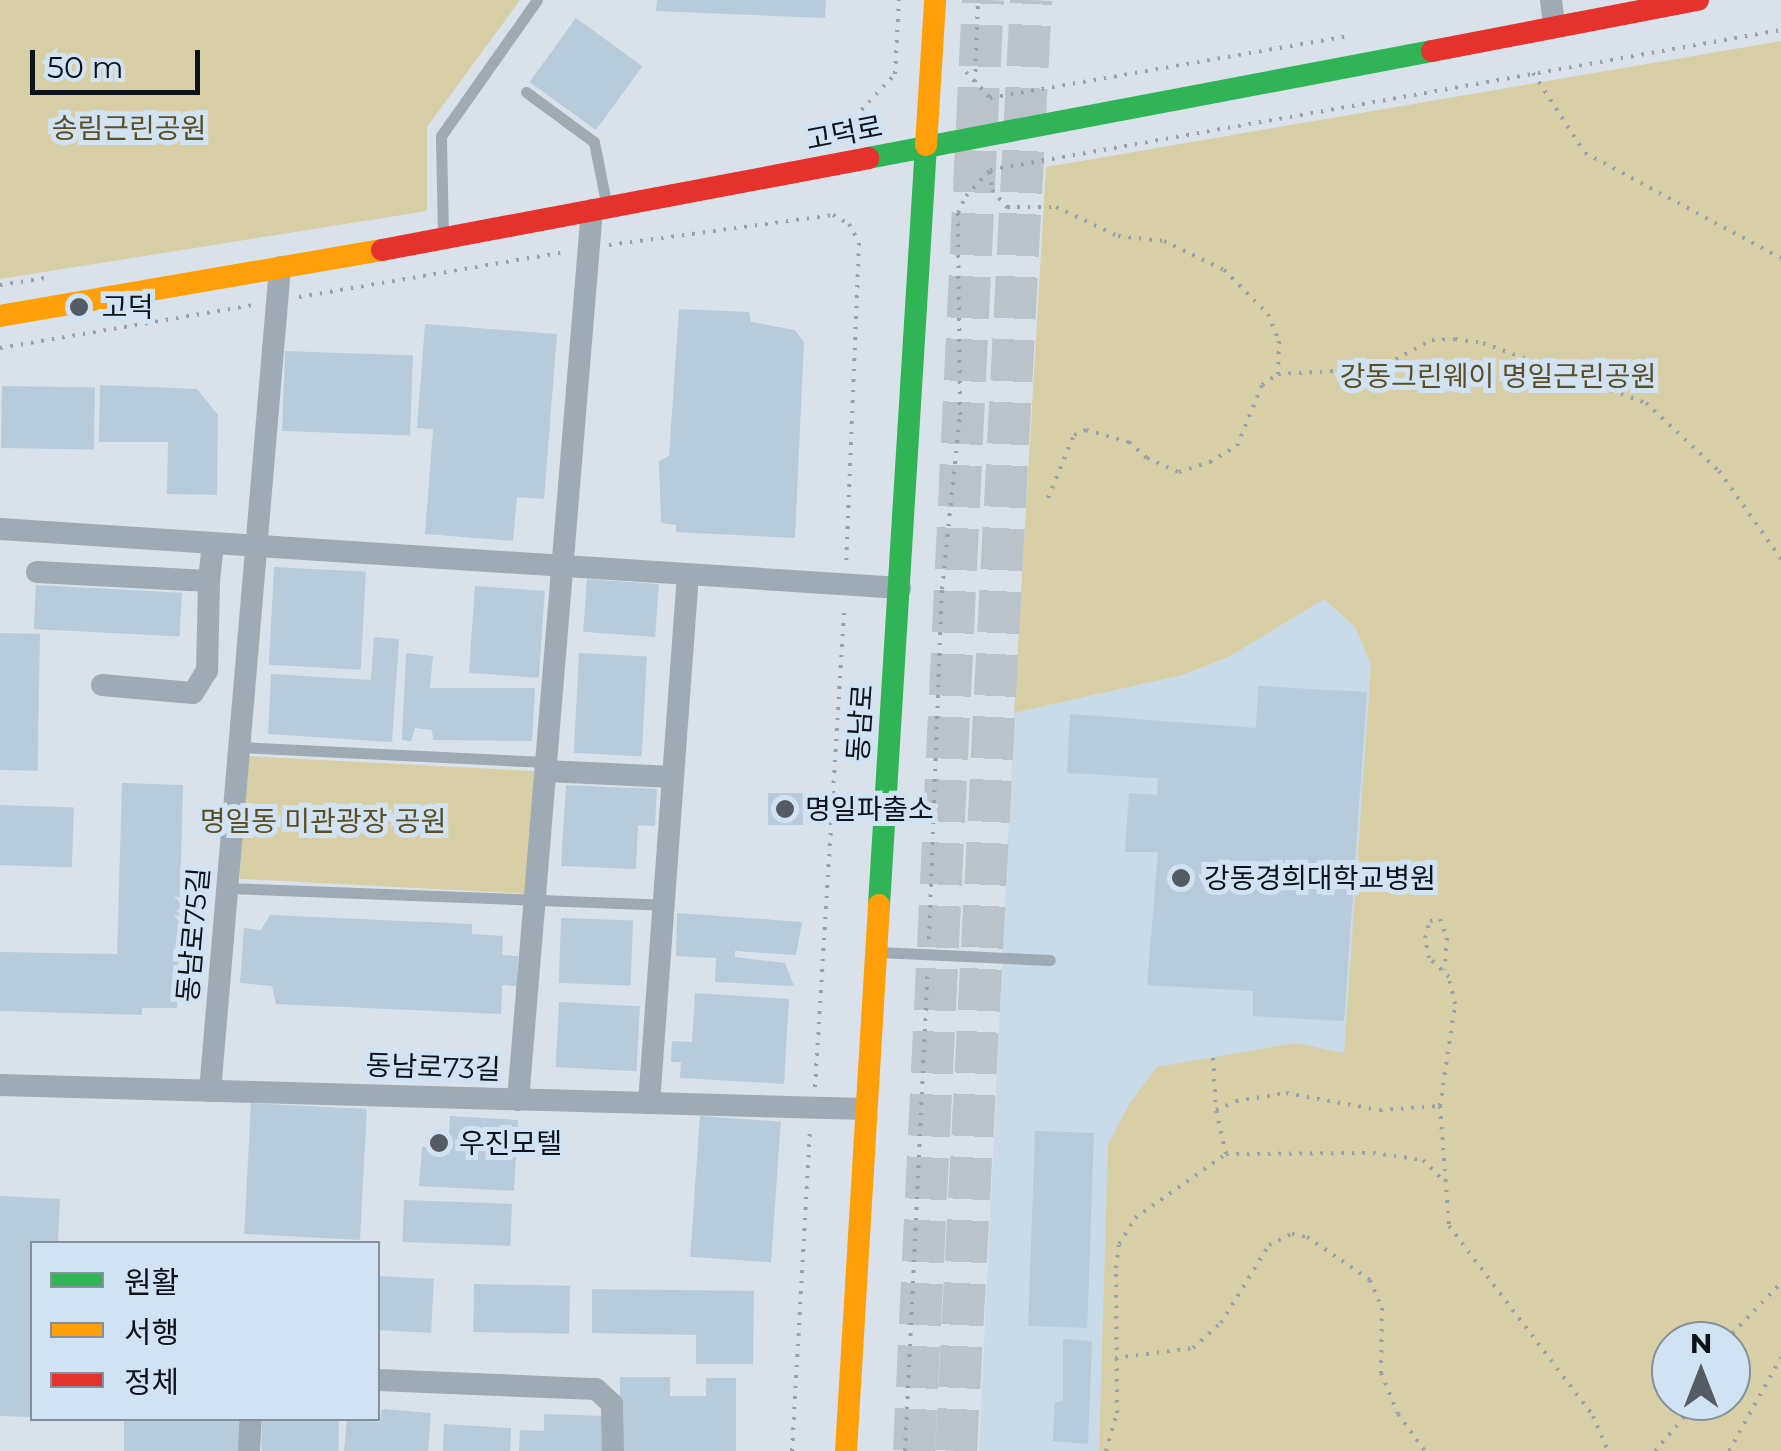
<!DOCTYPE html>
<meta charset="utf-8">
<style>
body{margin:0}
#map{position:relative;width:1781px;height:1451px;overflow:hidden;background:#d9e2ea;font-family:Montserrat,"Noto Sans KR",sans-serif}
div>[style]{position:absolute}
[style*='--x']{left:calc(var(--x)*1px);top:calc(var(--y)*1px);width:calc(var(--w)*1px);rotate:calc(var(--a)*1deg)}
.built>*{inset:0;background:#c9dae9}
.green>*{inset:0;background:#d8cfa7;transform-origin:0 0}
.building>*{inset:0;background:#b7cbdb;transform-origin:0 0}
.highway-tunnel>*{height:42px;margin-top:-21px;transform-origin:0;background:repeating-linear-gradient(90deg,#bac3ca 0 42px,transparent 0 63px)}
.path>*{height:4px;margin-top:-2px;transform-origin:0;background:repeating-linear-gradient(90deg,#99a2aa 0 2.5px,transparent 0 10.5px)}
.lane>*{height:11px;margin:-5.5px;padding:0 5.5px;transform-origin:5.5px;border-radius:5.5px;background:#9eaab4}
.street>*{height:22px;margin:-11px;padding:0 11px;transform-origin:11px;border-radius:11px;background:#9eaab4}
.fast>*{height:22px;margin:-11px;padding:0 11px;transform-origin:11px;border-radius:11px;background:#30b455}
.slow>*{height:22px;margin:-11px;padding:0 11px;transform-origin:11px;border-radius:11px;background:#ff9f0a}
.jam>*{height:22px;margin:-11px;padding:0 11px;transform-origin:11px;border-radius:11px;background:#e5322d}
.dots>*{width:28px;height:28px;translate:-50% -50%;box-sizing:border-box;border:5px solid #d1e3f2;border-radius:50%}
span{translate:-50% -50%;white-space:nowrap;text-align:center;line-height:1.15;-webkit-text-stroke:10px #d1e3f2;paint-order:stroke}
.park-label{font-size:28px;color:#5b4f26}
.street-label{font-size:28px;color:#0d1318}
.poi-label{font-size:28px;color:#0d1318}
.left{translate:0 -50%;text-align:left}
.legend{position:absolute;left:30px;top:1241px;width:350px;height:180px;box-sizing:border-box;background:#d1e3f2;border:2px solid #83909b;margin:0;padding:12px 18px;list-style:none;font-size:30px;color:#0d1318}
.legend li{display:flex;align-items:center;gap:20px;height:50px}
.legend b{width:50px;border:2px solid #83909b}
.north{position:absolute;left:1651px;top:1321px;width:100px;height:100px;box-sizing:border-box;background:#d1e3f2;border:2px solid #83909b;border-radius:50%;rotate:0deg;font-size:28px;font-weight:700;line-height:40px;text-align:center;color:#0d1318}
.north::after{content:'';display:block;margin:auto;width:35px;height:45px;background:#545b62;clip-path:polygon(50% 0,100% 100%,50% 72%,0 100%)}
.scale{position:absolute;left:30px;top:50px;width:170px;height:45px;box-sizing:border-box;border:5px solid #0d1318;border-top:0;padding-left:12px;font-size:30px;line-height:35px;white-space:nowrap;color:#0d1318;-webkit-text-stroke:8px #d1e3f2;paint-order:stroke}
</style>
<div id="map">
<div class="built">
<i style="clip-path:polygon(1324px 599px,1355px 627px,1371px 665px,1344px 1054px,1295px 1043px,1157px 1068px,1108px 1144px,1099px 1451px,979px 1451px,1014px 713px,1182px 675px,1229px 657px)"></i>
</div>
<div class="green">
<i style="clip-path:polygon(0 0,520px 0,427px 127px,427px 211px,0 279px)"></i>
<i style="clip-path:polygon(evenodd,1781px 41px,1781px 1451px,1099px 1451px,1108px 1144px,1130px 1103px,1157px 1067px,1295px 1043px,1344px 1053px,1371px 665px,1355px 627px,1324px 599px,1229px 657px,1182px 675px,1014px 713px,1046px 167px,1781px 41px,1671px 1341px,1731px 1341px,1731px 1401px,1671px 1401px,1671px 1341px)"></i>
<i style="left:246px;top:756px;width:291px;height:123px;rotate:3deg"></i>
</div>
<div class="building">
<i style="clip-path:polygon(657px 0,826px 0,825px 18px,656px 11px)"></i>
<i style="left:576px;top:18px;width:82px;height:79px;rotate:36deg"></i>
<i style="clip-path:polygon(679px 309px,749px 312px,751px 322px,795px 330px,804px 342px,795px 538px,676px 532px,676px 525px,661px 523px,659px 461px,669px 456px)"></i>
<i style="clip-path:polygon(425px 324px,557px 334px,544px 499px,517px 497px,513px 541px,425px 534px,433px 429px,417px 428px)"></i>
<i style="left:285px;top:351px;width:128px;height:80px;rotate:2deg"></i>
<i style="clip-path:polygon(100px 385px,197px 389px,218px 415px,217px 495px,167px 494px,168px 442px,99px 442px)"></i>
<i style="left:2px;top:386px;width:93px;height:62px;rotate:1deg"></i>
<i style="left:274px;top:567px;width:92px;height:98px;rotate:3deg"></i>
<i style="left:587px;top:579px;width:72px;height:53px;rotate:4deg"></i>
<i style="left:36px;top:585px;width:146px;height:44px;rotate:3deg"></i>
<i style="left:475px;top:586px;width:70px;height:87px;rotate:4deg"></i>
<i style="left:0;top:633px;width:40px;height:137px;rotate:1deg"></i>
<i style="clip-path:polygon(374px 637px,399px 639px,392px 742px,268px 734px,271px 674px,371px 680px)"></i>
<i style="clip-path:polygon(406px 653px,433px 656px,430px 688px,535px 688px,532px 741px,433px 740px,432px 730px,415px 728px,411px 741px,402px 740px)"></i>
<i style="left:579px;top:653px;width:68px;height:100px;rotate:3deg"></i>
<i style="clip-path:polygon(1258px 686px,1367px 692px,1344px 1021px,1253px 1016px,1253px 991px,1147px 985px,1158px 852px,1125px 852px,1129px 793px,1157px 795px,1158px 778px,1067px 773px,1070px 714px,1256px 728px)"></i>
<i style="clip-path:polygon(122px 783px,183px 785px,177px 1008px,142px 1008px,142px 1015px,0 1011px,0 952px,117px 954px)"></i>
<i style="clip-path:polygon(566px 785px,657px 789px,655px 826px,638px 825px,636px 869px,561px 866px)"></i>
<i style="left:768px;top:793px;width:35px;height:32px"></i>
<i style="left:0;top:805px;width:74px;height:60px;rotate:2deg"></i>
<i style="clip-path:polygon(677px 913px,802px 922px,796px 955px,735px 951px,735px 957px,785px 963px,794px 986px,715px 982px,716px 958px,676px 956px)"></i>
<i style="clip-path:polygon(270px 915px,472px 924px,472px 934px,503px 936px,502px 955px,518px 956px,517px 986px,502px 985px,501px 1014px,276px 1004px,272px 986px,240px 983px,244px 928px,261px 930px)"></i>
<i style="left:561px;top:918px;width:72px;height:65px;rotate:2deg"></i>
<i style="clip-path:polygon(695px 993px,789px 999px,784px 1084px,680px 1078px,681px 1062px,671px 1062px,672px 1041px,692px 1042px)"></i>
<i style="left:559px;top:1002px;width:81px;height:65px;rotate:3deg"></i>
<i style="left:251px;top:1103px;width:116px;height:131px;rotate:3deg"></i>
<i style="clip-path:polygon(450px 1116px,518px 1120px,514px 1191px,419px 1186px,422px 1147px,448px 1148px)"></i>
<i style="left:700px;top:1116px;width:81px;height:141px;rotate:4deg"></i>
<i style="left:1035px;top:1131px;width:59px;height:195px;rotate:2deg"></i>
<i style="clip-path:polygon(0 1196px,60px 1199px,58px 1244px,32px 1244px,32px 1417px,0 1416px)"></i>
<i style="left:404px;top:1200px;width:108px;height:42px;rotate:2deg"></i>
<i style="left:378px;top:1276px;width:56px;height:54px;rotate:3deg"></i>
<i style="left:474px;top:1284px;width:96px;height:48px;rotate:1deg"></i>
<i style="clip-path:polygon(592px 1289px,754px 1291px,753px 1364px,696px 1364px,696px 1335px,592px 1333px)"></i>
<i style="clip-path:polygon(1063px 1339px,1092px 1341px,1088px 1444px,1053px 1441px,1055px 1402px,1063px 1401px)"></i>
<i style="clip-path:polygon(620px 1377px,670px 1377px,670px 1396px,706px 1396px,706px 1378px,736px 1378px,736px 1451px,620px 1451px)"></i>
<i style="clip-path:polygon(382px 1409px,431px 1413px,428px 1451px,344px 1451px,347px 1419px,380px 1422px)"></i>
<i style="clip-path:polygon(544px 1414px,605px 1416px,604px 1451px,519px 1451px,520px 1430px,544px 1431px)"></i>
<i style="left:124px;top:1418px;width:119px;height:33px"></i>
<i style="left:262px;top:1418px;width:77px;height:33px;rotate:1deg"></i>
<i style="clip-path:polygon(444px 1424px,511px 1428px,510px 1451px,443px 1451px)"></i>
</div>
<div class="highway-tunnel">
<i style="--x:914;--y:1451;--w:1453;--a:-87.28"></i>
<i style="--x:956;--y:1451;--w:1453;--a:-87.04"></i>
</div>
<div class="path">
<i style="--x:966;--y:72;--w:35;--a:47"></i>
<i style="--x:990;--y:98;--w:364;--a:-9.8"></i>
<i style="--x:1533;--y:73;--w:95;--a:57"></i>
<i style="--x:1585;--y:153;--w:222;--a:28.2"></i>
<i style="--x:975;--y:82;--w:82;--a:-87.9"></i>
<i style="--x:840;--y:133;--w:81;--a:-47"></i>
<i style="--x:895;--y:74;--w:74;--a:-86.9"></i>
<i style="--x:990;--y:172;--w:18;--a:84"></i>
<i style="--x:992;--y:190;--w:23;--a:49"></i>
<i style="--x:1007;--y:207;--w:49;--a:0"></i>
<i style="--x:1056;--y:207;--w:68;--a:25.1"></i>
<i style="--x:1118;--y:236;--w:46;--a:6.2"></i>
<i style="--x:1164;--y:241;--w:67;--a:25.8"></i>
<i style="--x:1224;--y:270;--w:62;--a:45"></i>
<i style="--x:1268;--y:314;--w:29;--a:68"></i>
<i style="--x:1279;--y:341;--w:33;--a:92"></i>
<i style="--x:1278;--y:374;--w:99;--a:-2.9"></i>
<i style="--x:1377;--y:369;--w:62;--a:-27.8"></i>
<i style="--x:1432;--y:340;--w:23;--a:-2"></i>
<i style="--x:1455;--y:339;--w:28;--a:8"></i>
<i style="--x:1483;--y:343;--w:174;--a:20.2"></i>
<i style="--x:1646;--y:403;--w:100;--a:43"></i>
<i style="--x:1719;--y:471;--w:108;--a:54.8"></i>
<i style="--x:609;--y:245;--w:226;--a:-7.6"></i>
<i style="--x:833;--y:215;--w:18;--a:29"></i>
<i style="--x:849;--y:224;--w:21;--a:62"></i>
<i style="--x:859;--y:243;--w:320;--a:92.3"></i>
<i style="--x:0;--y:285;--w:46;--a:-8.8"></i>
<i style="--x:299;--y:297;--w:270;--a:-9.6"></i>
<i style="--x:0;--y:348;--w:259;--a:-9.6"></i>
<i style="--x:1048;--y:498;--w:68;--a:-67.6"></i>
<i style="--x:1074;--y:435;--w:13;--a:-23"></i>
<i style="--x:1086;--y:430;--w:45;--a:15.6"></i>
<i style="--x:1129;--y:442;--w:24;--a:42"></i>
<i style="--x:1147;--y:458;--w:35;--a:24"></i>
<i style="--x:1179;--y:472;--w:33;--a:-18"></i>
<i style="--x:1210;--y:462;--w:31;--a:-31"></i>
<i style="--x:1237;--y:446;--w:66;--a:-67.7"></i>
<i style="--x:1262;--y:385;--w:19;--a:-35"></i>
<i style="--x:929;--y:939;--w:350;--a:-87.9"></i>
<i style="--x:942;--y:589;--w:175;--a:-84.1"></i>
<i style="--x:960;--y:415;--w:202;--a:-90.6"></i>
<i style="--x:958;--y:213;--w:19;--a:-65"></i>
<i style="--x:966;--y:196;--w:35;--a:-47"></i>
<i style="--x:990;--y:170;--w:803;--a:-10.04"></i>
<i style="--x:1213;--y:1058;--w:52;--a:86.7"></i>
<i style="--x:815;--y:1087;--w:481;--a:-86.5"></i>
<i style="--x:1440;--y:1106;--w:103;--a:-81.6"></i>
<i style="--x:1455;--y:1004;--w:28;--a:-103"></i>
<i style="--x:1449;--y:977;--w:28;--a:-136"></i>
<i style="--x:1429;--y:958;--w:20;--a:-101"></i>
<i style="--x:1425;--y:938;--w:18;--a:-74"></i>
<i style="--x:1430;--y:921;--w:10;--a:-11"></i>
<i style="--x:1440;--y:919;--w:20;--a:70"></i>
<i style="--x:1447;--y:938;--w:32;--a:95"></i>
<i style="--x:1226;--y:1154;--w:45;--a:-102.8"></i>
<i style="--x:1216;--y:1110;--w:22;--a:-24"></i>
<i style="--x:1236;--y:1101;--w:51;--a:-9.1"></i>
<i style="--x:1286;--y:1093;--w:96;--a:10.3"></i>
<i style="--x:1380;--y:1110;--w:60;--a:-3.8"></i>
<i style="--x:1440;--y:1106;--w:120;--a:85.7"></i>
<i style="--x:1449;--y:1226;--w:238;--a:52.8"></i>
<i style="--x:1593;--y:1416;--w:38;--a:67"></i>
<i style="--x:1725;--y:1341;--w:81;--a:-46"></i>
<i style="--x:1115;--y:1358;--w:79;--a:-7.3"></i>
<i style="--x:1193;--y:1348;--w:38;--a:-42"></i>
<i style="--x:1221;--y:1323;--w:92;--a:-58.4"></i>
<i style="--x:1269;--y:1245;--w:25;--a:-26"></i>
<i style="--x:1292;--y:1234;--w:15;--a:11"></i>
<i style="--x:1307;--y:1237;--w:76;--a:34.3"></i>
<i style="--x:1370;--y:1280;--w:30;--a:67"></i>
<i style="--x:1382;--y:1308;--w:65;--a:90.9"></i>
<i style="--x:1381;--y:1373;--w:44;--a:67.5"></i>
<i style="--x:1398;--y:1414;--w:46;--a:53.9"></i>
<i style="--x:792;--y:1451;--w:321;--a:-86.8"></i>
<i style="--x:905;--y:1451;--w:483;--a:-87.3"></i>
<i style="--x:1106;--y:1451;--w:40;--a:-74"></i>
<i style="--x:1117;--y:1413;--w:145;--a:-90.4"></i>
<i style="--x:1116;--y:1268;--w:24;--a:-83"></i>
<i style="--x:1119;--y:1244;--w:31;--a:-58"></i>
<i style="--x:1135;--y:1218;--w:111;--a:-35.1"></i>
<i style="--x:1226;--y:1154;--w:147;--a:-0.4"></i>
<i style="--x:1373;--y:1153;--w:50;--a:8"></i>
<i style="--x:1423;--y:1160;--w:28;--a:45"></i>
<i style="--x:1655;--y:1451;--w:66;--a:-49.3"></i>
<i style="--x:1729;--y:1451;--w:107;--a:-61"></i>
</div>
<div class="lane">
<i style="--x:526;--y:92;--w:84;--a:36.3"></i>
<i style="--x:594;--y:142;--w:66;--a:78.7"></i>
<i style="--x:443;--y:235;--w:99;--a:-91.2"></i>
<i style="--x:441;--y:136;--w:166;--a:-54.8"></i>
<i style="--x:239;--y:747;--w:308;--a:2.8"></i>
<i style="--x:227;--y:888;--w:437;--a:2.2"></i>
<i style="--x:879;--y:952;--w:171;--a:2.7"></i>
</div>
<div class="street">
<i style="--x:1551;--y:0;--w:26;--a:83"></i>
<i style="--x:0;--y:529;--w:902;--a:3.75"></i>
<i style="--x:37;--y:572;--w:172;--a:3"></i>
<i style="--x:209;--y:581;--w:38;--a:-84"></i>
<i style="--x:102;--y:685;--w:91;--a:5"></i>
<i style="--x:193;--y:693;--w:26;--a:-58"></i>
<i style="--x:207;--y:671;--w:90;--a:-88.7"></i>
<i style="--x:546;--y:771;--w:127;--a:2.7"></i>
<i style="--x:0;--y:1085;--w:864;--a:1.59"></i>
<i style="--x:210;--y:1091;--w:827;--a:-85.14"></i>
<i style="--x:518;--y:1100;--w:893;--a:-85.25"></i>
<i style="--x:649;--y:1103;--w:530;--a:-85.78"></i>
<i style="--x:378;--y:1380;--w:218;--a:2.4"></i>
<i style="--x:596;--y:1389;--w:22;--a:43"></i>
<i style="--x:612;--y:1404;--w:47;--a:88.8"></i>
<i style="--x:249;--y:1451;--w:33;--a:-87"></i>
</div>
<div class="fast">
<i style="--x:868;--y:158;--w:574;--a:-10.74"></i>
<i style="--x:879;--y:905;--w:761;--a:-86.46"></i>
</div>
<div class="slow">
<i style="--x:926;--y:145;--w:145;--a:-86.4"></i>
<i style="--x:0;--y:316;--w:388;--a:-9.8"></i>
<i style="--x:846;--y:1451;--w:547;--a:-86.54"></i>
</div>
<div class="jam">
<i style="--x:1432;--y:51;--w:271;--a:-10.9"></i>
<i style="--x:382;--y:250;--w:495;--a:-10.7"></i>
</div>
<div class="dots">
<i style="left:79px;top:307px;background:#545b62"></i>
<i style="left:785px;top:809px;background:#545b62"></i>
<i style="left:1181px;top:878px;background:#545b62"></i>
<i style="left:439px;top:1143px;background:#545b62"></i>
</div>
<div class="park-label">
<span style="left:129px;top:128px">송림근린공원</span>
<span style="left:1498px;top:376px">강동그린웨이 명일근린공원</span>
<span style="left:323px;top:821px">명일동 미관광장 공원</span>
</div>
<div class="street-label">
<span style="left:844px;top:133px;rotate:-11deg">고덕로</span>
<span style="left:860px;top:723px;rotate:-86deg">동남로</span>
<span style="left:193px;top:935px;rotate:-85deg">동남로75길</span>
<span style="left:433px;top:1067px;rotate:2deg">동남로73길</span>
</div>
<div class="poi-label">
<span class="left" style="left:102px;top:307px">고덕</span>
<span class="left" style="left:805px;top:809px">명일파출소</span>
<span class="left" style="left:1204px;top:878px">강동경희대학교병원</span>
<span class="left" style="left:459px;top:1143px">우진모텔</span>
</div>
<ul class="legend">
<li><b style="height:12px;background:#30b455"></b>원활</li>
<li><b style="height:12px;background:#ff9f0a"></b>서행</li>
<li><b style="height:12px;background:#e5322d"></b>정체</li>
</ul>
<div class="north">N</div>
<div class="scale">50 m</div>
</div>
